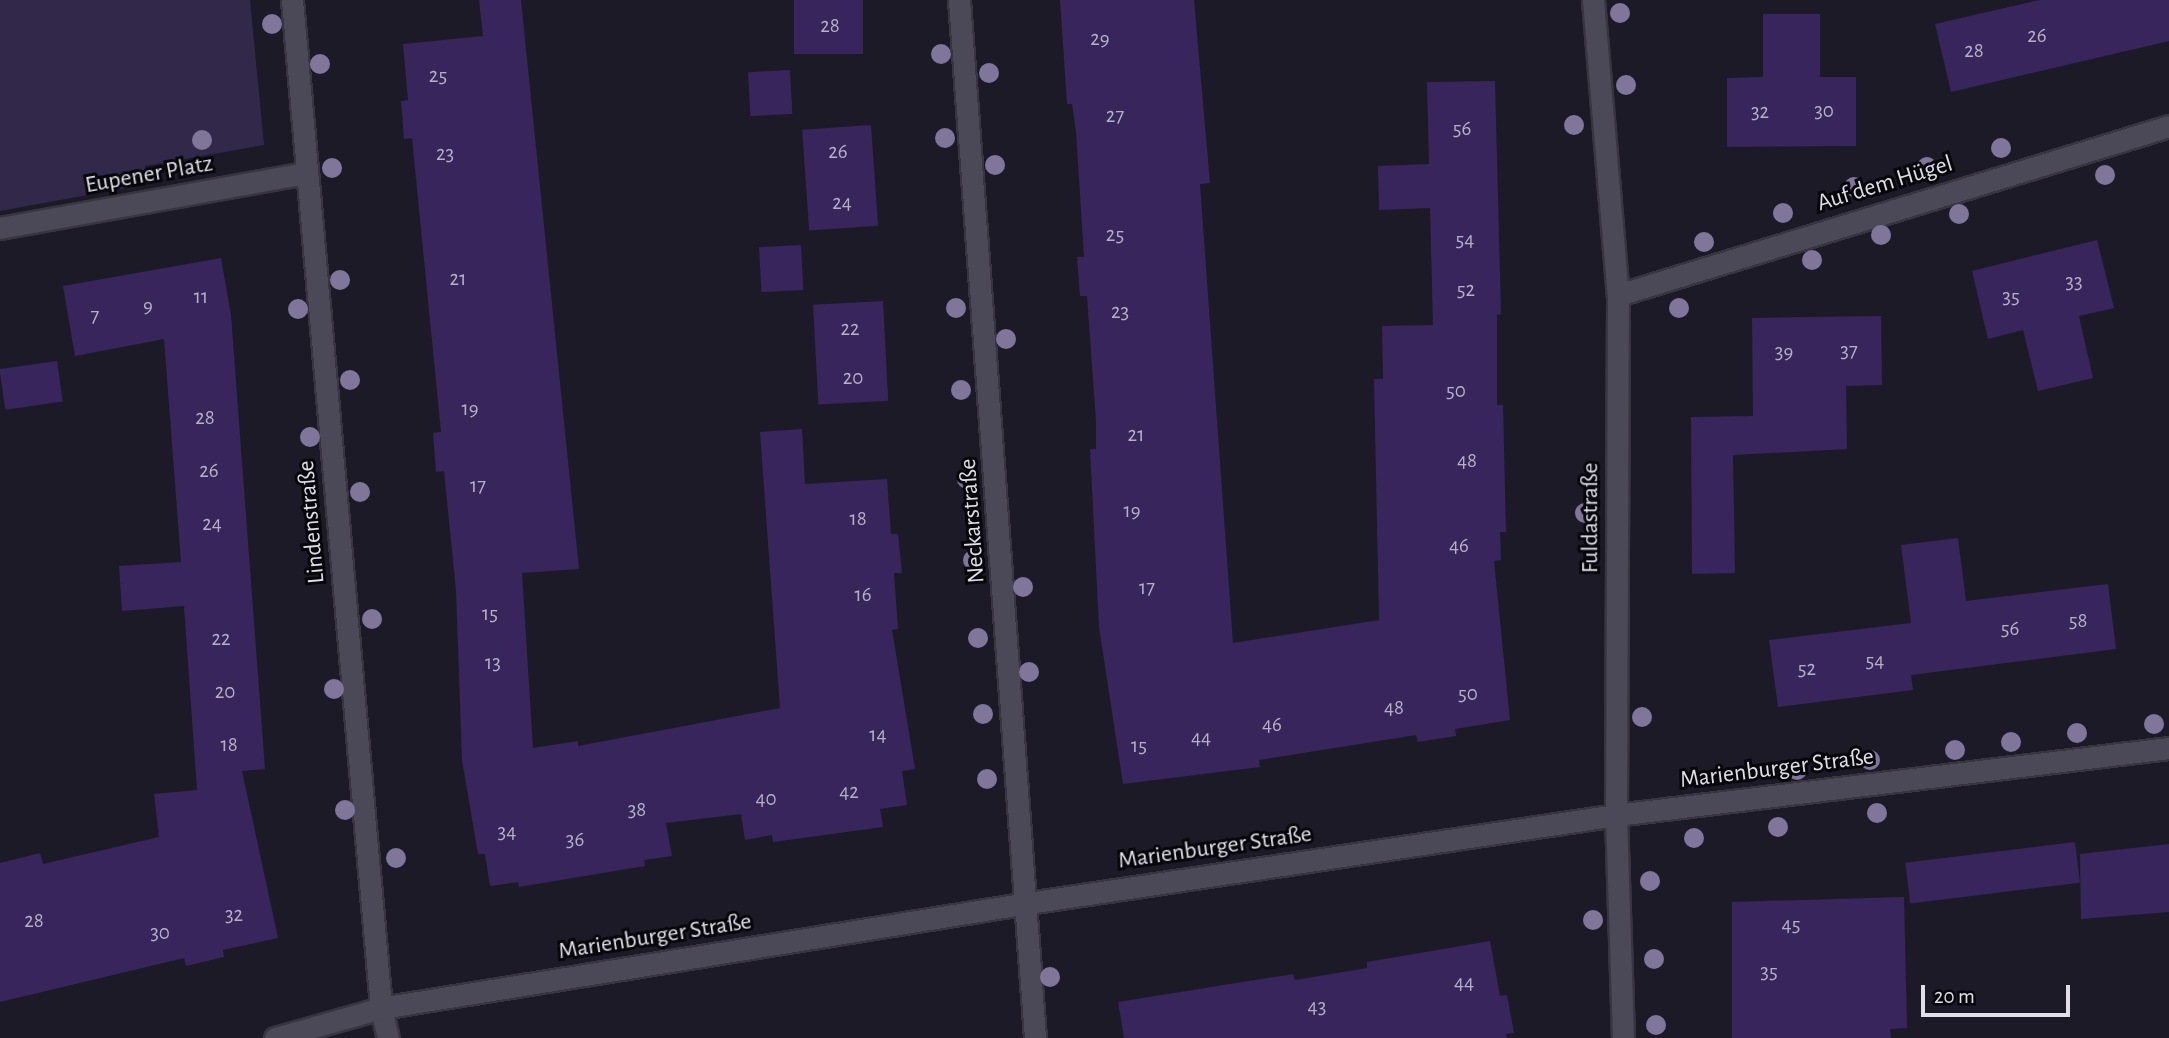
<!DOCTYPE html>
<meta charset="utf-8">
<style>
body{margin:0}
#map{position:relative;width:2169px;height:1038px;overflow:hidden;background:#1d1a28;font-family:"Alegreya Sans",sans-serif}
div>[style]{position:absolute}
[style*='--x']{left:calc(var(--x)*1px);top:calc(var(--y)*1px);width:calc(var(--w)*1px);rotate:calc(var(--a)*1deg)}
.green>*{inset:0;background:#32284a}
.building>*{inset:0;background:#37255c;transform-origin:0 0}
.roads{filter:drop-shadow(2px 0 #383540) drop-shadow(-2px 0 #383540) drop-shadow(0 2px #383540) drop-shadow(0 -2px #383540)}
.minor>*{height:21px;margin:-10.5px;padding:0 10.5px;transform-origin:10.5px;border-radius:10.5px;background:#4b4857}
.trees>*{width:20px;height:20px;margin:-10px;border-radius:50%;background:#7f769a}
span{translate:-50% -50%;white-space:nowrap;text-align:center;line-height:1.15;-webkit-text-stroke:6px #07060b;paint-order:stroke}
.number-label{font-size:21px;color:#b6b0c5}
.number-label span{-webkit-text-stroke-width:0}
.street-label{font-size:24px;color:#e1dee8}
.scale{position:absolute;left:1921px;top:985px;width:149px;height:32px;box-sizing:border-box;border:4px solid #e1dee8;border-top:0;padding-left:9px;font-size:21px;line-height:24px;white-space:nowrap;color:#e1dee8;-webkit-text-stroke:5px #07060b;paint-order:stroke}
</style>
<div id="map">
<div class="green">
<i style="clip-path:polygon(0 0,250px 0,264px 145px,145px 166px,148px 184px,0 211px)"></i>
</div>
<div class="building">
<i style="clip-path:polygon(479px 0,521px 0,579px 569px,522px 573px,533px 748px,578px 741px,578px 746px,780px 708px,760px 432px,802px 429px,805px 484px,887px 479px,891px 534px,898px 534px,902px 573px,894px 573px,898px 629px,892px 630px,915px 769px,902px 771px,907px 805px,880px 809px,883px 827px,773px 842px,772px 835px,745px 840px,741px 814px,666px 823px,672px 856px,644px 860px,645px 866px,519px 887px,518px 882px,490px 886px,485px 854px,478px 854px,462px 760px,456px 590px,444px 471px,436px 472px,433px 433px,441px 432px,412px 138px,404px 139px,401px 101px,408px 100px,403px 44px,483px 36px)"></i>
<i style="left:794px;top:0;width:69px;height:54px"></i>
<i style="clip-path:polygon(1060px 0,1194px 0,1210px 183px,1200px 184px,1233px 643px,1379px 620px,1374px 379px,1383px 379px,1382px 326px,1433px 325px,1430px 208px,1379px 210px,1378px 166px,1429px 164px,1427px 82px,1495px 81px,1501px 314px,1497px 315px,1497px 405px,1503px 405px,1506px 532px,1500px 532px,1501px 560px,1494px 561px,1510px 720px,1455px 729px,1456px 736px,1418px 742px,1416px 735px,1259px 760px,1260px 767px,1123px 784px,1099px 627px,1090px 449px,1096px 449px,1096px 421px,1087px 296px,1080px 296px,1077px 257px,1084px 257px,1076px 132px,1072px 104px,1067px 104px)"></i>
<i style="clip-path:polygon(2040px 0,2169px 0,2169px 41px,1951px 92px,1935px 24px)"></i>
<i style="clip-path:polygon(1763px 14px,1820px 14px,1820px 77px,1856px 77px,1856px 146px,1727px 147px,1727px 78px,1763px 77px)"></i>
<i style="left:790px;top:70px;width:44px;height:42px;rotate:87deg"></i>
<i style="left:871px;top:125px;width:101px;height:69px;rotate:86deg"></i>
<i style="clip-path:polygon(2097px 240px,2114px 308px,2079px 316px,2093px 378px,2038px 391px,2023px 330px,1988px 339px,1972px 271px)"></i>
<i style="left:801px;top:245px;width:45px;height:42px;rotate:87deg"></i>
<i style="clip-path:polygon(221px 258px,231px 315px,265px 769px,242px 771px,278px 938px,223px 950px,224px 957px,186px 966px,184px 958px,0 1002px,0 863px,40px 853px,43px 864px,159px 837px,154px 794px,197px 790px,184px 606px,122px 611px,119px 566px,181px 562px,164px 339px,75px 356px,63px 286px)"></i>
<i style="left:883px;top:301px;width:100px;height:70px;rotate:87deg"></i>
<i style="clip-path:polygon(1881px 316px,1882px 385px,1846px 386px,1847px 449px,1733px 455px,1735px 573px,1692px 574px,1691px 417px,1753px 416px,1752px 318px)"></i>
<i style="left:57px;top:361px;width:41px;height:58px;rotate:82deg"></i>
<i style="clip-path:polygon(1958px 538px,1966px 601px,2108px 584px,2116px 649px,1911px 675px,1913px 690px,1778px 707px,1769px 640px,1911px 623px,1901px 545px)"></i>
<i style="left:2075px;top:842px;width:41px;height:171px;rotate:83deg"></i>
<i style="clip-path:polygon(2169px 844px,2169px 912px,2081px 919px,2080px 854px)"></i>
<i style="clip-path:polygon(1904px 897px,1907px 1028px,1890px 1029px,1891px 1038px,1732px 1038px,1732px 902px)"></i>
<i style="clip-path:polygon(1490px 941px,1500px 996px,1507px 995px,1514px 1033px,1506px 1034px,1507px 1038px,1124px 1038px,1118px 1002px,1293px 974px,1295px 980px,1367px 968px,1367px 962px)"></i>
</div>
<div class="roads">
<div class="minor">
<i style="--x:292;--y:0;--w:1012;--a:84.95"></i>
<i style="--x:381;--y:1008;--w:31;--a:77"></i>
<i style="--x:959;--y:0;--w:1041;--a:85.81"></i>
<i style="--x:1593;--y:0;--w:296;--a:85.2"></i>
<i style="--x:1618;--y:295;--w:520;--a:90.22"></i>
<i style="--x:1616;--y:815;--w:223;--a:88.2"></i>
<i style="--x:0;--y:228;--w:312;--a:-10.2"></i>
<i style="--x:1618;--y:295;--w:576;--a:-17.05"></i>
<i style="--x:275;--y:1038;--w:110;--a:-15.8"></i>
<i style="--x:381;--y:1008;--w:655;--a:-9.22"></i>
<i style="--x:1028;--y:903;--w:595;--a:-8.51"></i>
<i style="--x:1616;--y:815;--w:557;--a:-6.91"></i>
</div>
</div>
<div class="trees">
<i style="left:1620px;top:13px"></i>
<i style="left:272px;top:24px"></i>
<i style="left:941px;top:54px"></i>
<i style="left:320px;top:64px"></i>
<i style="left:989px;top:73px"></i>
<i style="left:1626px;top:85px"></i>
<i style="left:1574px;top:125px"></i>
<i style="left:945px;top:138px"></i>
<i style="left:202px;top:140px"></i>
<i style="left:2001px;top:148px"></i>
<i style="left:995px;top:165px"></i>
<i style="left:1927px;top:167px"></i>
<i style="left:332px;top:168px"></i>
<i style="left:2105px;top:175px"></i>
<i style="left:1854px;top:187px"></i>
<i style="left:1783px;top:213px"></i>
<i style="left:1959px;top:214px"></i>
<i style="left:1881px;top:235px"></i>
<i style="left:1704px;top:242px"></i>
<i style="left:1812px;top:260px"></i>
<i style="left:340px;top:280px"></i>
<i style="left:956px;top:308px"></i>
<i style="left:1679px;top:308px"></i>
<i style="left:298px;top:309px"></i>
<i style="left:1006px;top:339px"></i>
<i style="left:350px;top:380px"></i>
<i style="left:961px;top:390px"></i>
<i style="left:310px;top:437px"></i>
<i style="left:967px;top:479px"></i>
<i style="left:360px;top:492px"></i>
<i style="left:1585px;top:513px"></i>
<i style="left:973px;top:560px"></i>
<i style="left:1023px;top:587px"></i>
<i style="left:372px;top:619px"></i>
<i style="left:978px;top:638px"></i>
<i style="left:1029px;top:672px"></i>
<i style="left:334px;top:689px"></i>
<i style="left:983px;top:714px"></i>
<i style="left:1642px;top:717px"></i>
<i style="left:2154px;top:724px"></i>
<i style="left:2077px;top:733px"></i>
<i style="left:2011px;top:742px"></i>
<i style="left:1955px;top:750px"></i>
<i style="left:1870px;top:760px"></i>
<i style="left:1797px;top:770px"></i>
<i style="left:987px;top:779px"></i>
<i style="left:345px;top:810px"></i>
<i style="left:1877px;top:813px"></i>
<i style="left:1778px;top:827px"></i>
<i style="left:1694px;top:838px"></i>
<i style="left:396px;top:858px"></i>
<i style="left:1650px;top:881px"></i>
<i style="left:1593px;top:920px"></i>
<i style="left:1654px;top:959px"></i>
<i style="left:1050px;top:977px"></i>
<i style="left:1656px;top:1025px"></i>
</div>
<div class="number-label">
<span style="left:830px;top:26px">28</span>
<span style="left:2037px;top:36px">26</span>
<span style="left:1100px;top:39px">29</span>
<span style="left:1974px;top:51px">28</span>
<span style="left:438px;top:76px">25</span>
<span style="left:1824px;top:111px">30</span>
<span style="left:1760px;top:112px">32</span>
<span style="left:1115px;top:116px">27</span>
<span style="left:1462px;top:129px">56</span>
<span style="left:838px;top:152px">26</span>
<span style="left:445px;top:154px">23</span>
<span style="left:842px;top:203px">24</span>
<span style="left:1115px;top:235px">25</span>
<span style="left:1465px;top:240px">54</span>
<span style="left:458px;top:279px">21</span>
<span style="left:2074px;top:282px">33</span>
<span style="left:1466px;top:290px">52</span>
<span style="left:201px;top:297px">11</span>
<span style="left:2011px;top:297px">35</span>
<span style="left:148px;top:306px">9</span>
<span style="left:1120px;top:312px">23</span>
<span style="left:95px;top:316px">7</span>
<span style="left:850px;top:329px">22</span>
<span style="left:1849px;top:351px">37</span>
<span style="left:1784px;top:352px">39</span>
<span style="left:853px;top:378px">20</span>
<span style="left:1456px;top:391px">50</span>
<span style="left:470px;top:409px">19</span>
<span style="left:205px;top:418px">28</span>
<span style="left:1136px;top:435px">21</span>
<span style="left:1467px;top:461px">48</span>
<span style="left:209px;top:471px">26</span>
<span style="left:478px;top:486px">17</span>
<span style="left:1132px;top:511px">19</span>
<span style="left:858px;top:519px">18</span>
<span style="left:212px;top:524px">24</span>
<span style="left:1459px;top:546px">46</span>
<span style="left:1147px;top:588px">17</span>
<span style="left:863px;top:595px">16</span>
<span style="left:490px;top:614px">15</span>
<span style="left:2078px;top:621px">58</span>
<span style="left:2010px;top:629px">56</span>
<span style="left:221px;top:639px">22</span>
<span style="left:1875px;top:661px">54</span>
<span style="left:493px;top:663px">13</span>
<span style="left:1807px;top:669px">52</span>
<span style="left:225px;top:692px">20</span>
<span style="left:1468px;top:694px">50</span>
<span style="left:1394px;top:708px">48</span>
<span style="left:1272px;top:725px">46</span>
<span style="left:878px;top:735px">14</span>
<span style="left:1201px;top:738px">44</span>
<span style="left:229px;top:745px">18</span>
<span style="left:1139px;top:746px">15</span>
<span style="left:849px;top:792px">42</span>
<span style="left:766px;top:799px">40</span>
<span style="left:637px;top:810px">38</span>
<span style="left:507px;top:832px">34</span>
<span style="left:575px;top:840px">36</span>
<span style="left:234px;top:915px">32</span>
<span style="left:34px;top:921px">28</span>
<span style="left:1791px;top:925px">45</span>
<span style="left:160px;top:933px">30</span>
<span style="left:1769px;top:972px">35</span>
<span style="left:1464px;top:983px">44</span>
<span style="left:1317px;top:1007px">43</span>
</div>
<div class="street-label">
<span style="left:149px;top:175px;rotate:-10deg">Eupener Platz</span>
<span style="left:1885px;top:184px;rotate:-17deg">Auf dem Hügel</span>
<span style="left:1591px;top:518px;rotate:-90deg">Fuldastraße</span>
<span style="left:973px;top:521px;rotate:-94deg">Neckarstraße</span>
<span style="left:312px;top:522px;rotate:-95deg">Lindenstraße</span>
<span style="left:1777px;top:769px;rotate:-7deg">Marienburger Straße</span>
<span style="left:1215px;top:848px;rotate:-8deg">Marienburger Straße</span>
<span style="left:655px;top:937px;rotate:-9deg">Marienburger Straße</span>
</div>
<div class="scale">20 m</div>
</div>
